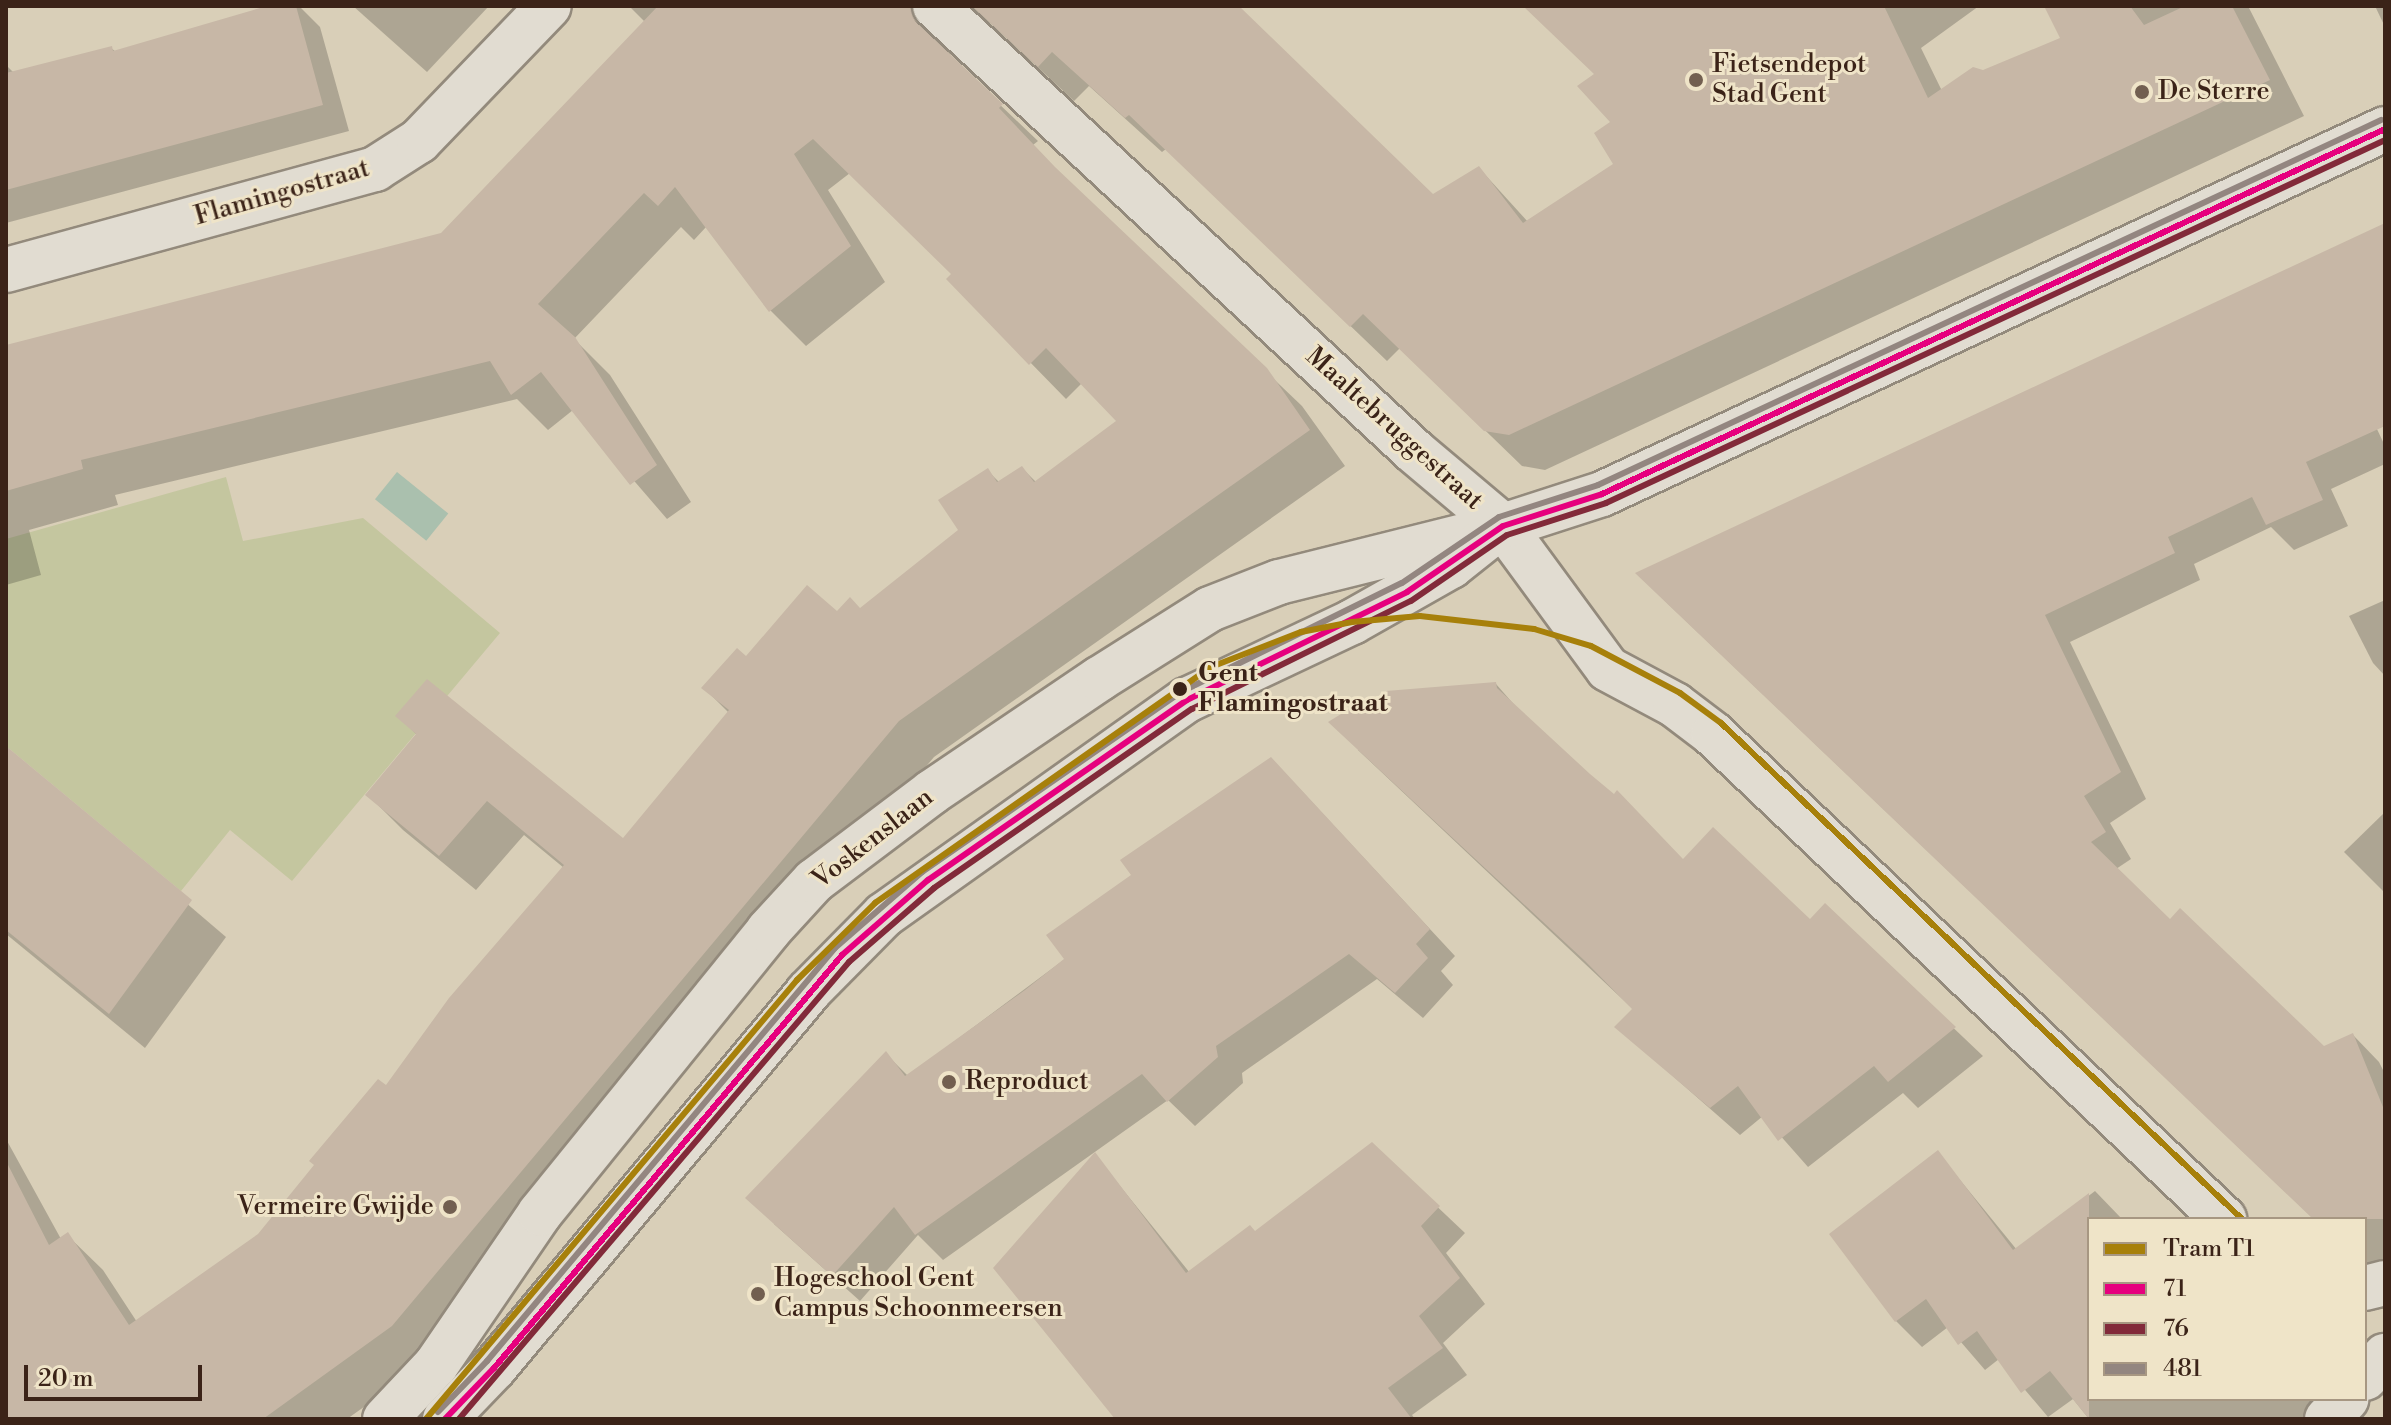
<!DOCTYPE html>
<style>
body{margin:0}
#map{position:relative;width:2391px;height:1425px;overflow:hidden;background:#d9cfb8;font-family:"Libre Bodoni",serif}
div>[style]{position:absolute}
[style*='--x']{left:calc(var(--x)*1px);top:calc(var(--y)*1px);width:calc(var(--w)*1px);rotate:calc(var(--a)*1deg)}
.green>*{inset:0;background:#c4c69f}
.water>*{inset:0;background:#aac0ae;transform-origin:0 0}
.shadow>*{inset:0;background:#0003}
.building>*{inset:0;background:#c7b7a6}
.roads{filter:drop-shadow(2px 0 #938a7c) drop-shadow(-2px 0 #938a7c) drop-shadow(0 2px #938a7c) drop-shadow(0 -2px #938a7c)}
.minor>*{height:44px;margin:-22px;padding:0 22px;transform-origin:22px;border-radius:22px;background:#e1dcd1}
.bus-1>*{height:6px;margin:-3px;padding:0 3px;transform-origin:3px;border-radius:3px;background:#e6007e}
.bus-2>*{height:6px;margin:-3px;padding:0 3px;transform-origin:3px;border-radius:3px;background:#822a3a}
.bus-3>*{height:6px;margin:-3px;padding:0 3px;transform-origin:3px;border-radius:3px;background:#938680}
.tram-1>*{height:6px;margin:-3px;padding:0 3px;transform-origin:3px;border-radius:3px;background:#a7800b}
.dots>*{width:22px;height:22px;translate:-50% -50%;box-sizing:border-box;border:4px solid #efe4c8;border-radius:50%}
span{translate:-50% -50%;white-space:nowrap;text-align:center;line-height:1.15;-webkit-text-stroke:6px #efe4c8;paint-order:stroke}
.poi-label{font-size:26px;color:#3b2318}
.left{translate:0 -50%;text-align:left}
.right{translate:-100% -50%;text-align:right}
.street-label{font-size:26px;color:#3b2318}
.stop-label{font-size:26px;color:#3b2318;font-weight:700}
.frame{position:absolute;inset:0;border:8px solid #3b2318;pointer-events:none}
.legend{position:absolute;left:2087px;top:1217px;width:280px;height:184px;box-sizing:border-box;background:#efe4c8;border:2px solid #a79782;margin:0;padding:10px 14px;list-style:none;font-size:24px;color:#3b2318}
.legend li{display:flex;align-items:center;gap:16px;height:40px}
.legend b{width:40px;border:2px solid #a79782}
.scale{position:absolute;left:24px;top:1365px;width:178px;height:36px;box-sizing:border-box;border:4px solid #3b2318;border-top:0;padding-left:10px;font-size:24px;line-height:28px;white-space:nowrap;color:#3b2318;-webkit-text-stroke:6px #efe4c8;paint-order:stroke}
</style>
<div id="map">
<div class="green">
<i style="clip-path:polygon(226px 477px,243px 541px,363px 518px,500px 633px,292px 881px,230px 830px,181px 891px,6px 746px,6px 539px)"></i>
</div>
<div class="water">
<i style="left:397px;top:472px;width:66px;height:35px;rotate:39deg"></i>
</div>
<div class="shadow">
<i style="clip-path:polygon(275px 6px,299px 6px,320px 27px,349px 131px,6px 223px,6px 65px,14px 73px,111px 48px,116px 52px)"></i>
<i style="clip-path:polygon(353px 6px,489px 6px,427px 72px)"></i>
<i style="clip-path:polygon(629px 6px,1237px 6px,1433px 196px,1479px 168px,1528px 222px,1615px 164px,1613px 123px,1596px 75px,1525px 6px,1979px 6px,1921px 48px,1942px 91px,2063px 39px,2108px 6px,2248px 6px,2304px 116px,1545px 470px,1522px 466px,1400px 348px,1387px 361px,1166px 149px,1162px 152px,1089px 86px,1074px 101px,990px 23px,963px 17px,945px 38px,952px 59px,1038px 141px,1033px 145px,1072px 186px,1302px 406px,1345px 466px,934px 757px,427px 1362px,347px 1419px,6px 1419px,6px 1139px,61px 1239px,67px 1235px,103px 1270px,137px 1322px,259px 1236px,387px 1088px,564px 868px,524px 835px,476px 890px,403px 830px,367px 794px,417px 735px,398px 716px,623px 840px,729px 713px,704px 688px,746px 659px,837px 614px,860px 610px,961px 531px,987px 470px,1000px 483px,1022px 468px,1037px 483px,1119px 421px,1082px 383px,1066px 399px,949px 279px,954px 274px,850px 173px,828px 190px,885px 282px,806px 346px,770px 310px,707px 226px,694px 240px,681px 227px,574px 339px,610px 375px,691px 502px,667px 519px,573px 410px,548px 430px,517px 399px,115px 495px,118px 505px,29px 530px,41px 575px,6px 585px,6px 351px,442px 235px,645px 22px)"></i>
<i style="clip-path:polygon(2375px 6px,2385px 6px,2385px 27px)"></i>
<i style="clip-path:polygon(2385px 226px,2385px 406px,2376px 427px,2385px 446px,2385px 464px,2331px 489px,2348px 526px,2294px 550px,2271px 527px,2194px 564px,2200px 580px,2070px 642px,2146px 799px,2110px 823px,2131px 859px,2116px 869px,2170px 922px,2324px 1049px,2353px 1035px,2379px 1062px,2385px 1074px,2385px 1272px,2365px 1267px,2365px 1219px,2314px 1219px,1664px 600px)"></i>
<i style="clip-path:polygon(2385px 600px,2385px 676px,2373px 663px,2349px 616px)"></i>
<i style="clip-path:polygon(1496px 684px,1524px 716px,1683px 861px,1810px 922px,1825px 906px,1983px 1056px,1918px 1108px,1903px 1093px,1808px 1167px,1763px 1116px,1740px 1135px,1617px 1027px,1634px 1010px,1358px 750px)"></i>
<i style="clip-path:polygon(6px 749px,226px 937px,145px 1048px,6px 934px)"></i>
<i style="clip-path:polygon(1297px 786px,1455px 956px,1441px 971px,1453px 985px,1423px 1018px,1377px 979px,1242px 1073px,1243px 1083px,1195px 1126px,1168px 1100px,943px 1260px,918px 1235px,860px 1301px,774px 1224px,886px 1054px,908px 1076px)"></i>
<i style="clip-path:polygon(2385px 812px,2385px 893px,2344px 852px)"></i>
<i style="clip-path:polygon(1372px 1145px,1465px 1233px,1446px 1253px,1485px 1304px,1443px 1343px,1467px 1375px,1412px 1415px,1415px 1419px,1117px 1419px,1095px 1155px,1190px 1273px,1256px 1233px)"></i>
<i style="clip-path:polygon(1938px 1153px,2017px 1250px,2095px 1191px,2122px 1219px,2089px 1219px,2089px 1399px,2327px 1399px,2313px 1419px,2089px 1419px,2073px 1399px,2048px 1417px,1999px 1359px,1985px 1370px,1948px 1327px,1922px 1347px,1896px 1321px)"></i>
</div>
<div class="building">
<i style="clip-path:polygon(267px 6px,296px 6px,323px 105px,6px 190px,6px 73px,112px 46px,113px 51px)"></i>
<i style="clip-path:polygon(658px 6px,911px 6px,918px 24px,1003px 104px,999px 108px,1055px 167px,1267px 368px,1310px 430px,899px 721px,392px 1326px,263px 1419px,6px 1419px,6px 1161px,49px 1245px,68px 1232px,129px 1325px,258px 1234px,314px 1165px,309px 1161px,378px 1079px,386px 1085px,449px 998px,564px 865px,487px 801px,439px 856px,365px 795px,416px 734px,395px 716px,427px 679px,623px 838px,729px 710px,701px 688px,737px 648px,746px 656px,807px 585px,837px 611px,850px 597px,860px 608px,958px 530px,938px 500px,988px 468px,997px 482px,1022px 466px,1034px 482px,1116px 421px,1046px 348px,1029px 365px,946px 279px,951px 274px,813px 139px,794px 154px,851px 246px,769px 312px,675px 187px,658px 206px,644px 193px,538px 304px,575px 337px,657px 465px,630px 485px,541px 372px,511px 395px,490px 361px,81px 460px,83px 469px,6px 491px,6px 345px,441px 233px)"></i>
<i style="clip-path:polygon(972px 6px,1239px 6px,1433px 194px,1479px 166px,1523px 223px,1613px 164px,1594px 133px,1610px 122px,1577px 86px,1594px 74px,1523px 6px,1884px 6px,1928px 98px,1973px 67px,1983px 70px,2060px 38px,2044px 6px,2130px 6px,2144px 25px,2185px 6px,2232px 6px,2270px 80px,1509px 435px,1484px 431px,1363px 314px,1350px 327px,1129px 115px,1125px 118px,1052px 52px,1038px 67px)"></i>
<i style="clip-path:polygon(2385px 223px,2385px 426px,2306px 462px,2323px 500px,2266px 525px,2252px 497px,2168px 537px,2175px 553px,2045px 615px,2121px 772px,2084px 796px,2106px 832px,2091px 842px,2170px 919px,2180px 908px,2324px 1046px,2353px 1033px,2385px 1112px,2385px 1219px,2313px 1219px,1635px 573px)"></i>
<i style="clip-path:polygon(1496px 682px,1497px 688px,1590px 774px,1614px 794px,1617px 790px,1683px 859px,1713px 827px,1810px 919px,1825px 903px,1956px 1027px,1888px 1082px,1874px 1066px,1778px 1141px,1738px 1086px,1710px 1108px,1614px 1027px,1632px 1009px,1585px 961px,1328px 722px,1364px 700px,1386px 698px,1386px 691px)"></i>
<i style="clip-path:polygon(6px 746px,192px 900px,109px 1014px,6px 930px)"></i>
<i style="clip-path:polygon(1271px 757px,1430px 929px,1416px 944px,1428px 958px,1395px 993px,1349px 954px,1216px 1046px,1218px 1057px,1167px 1102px,1142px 1074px,915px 1235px,894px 1207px,832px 1276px,745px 1198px,886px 1051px,905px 1076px,1025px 990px,1064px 959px,1046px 935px,1131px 875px,1120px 860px)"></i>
<i style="clip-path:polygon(1372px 1142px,1440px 1206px,1421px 1226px,1460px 1278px,1419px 1316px,1443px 1348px,1388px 1388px,1412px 1419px,1115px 1419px,993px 1268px,1095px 1152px,1186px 1273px,1250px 1225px,1255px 1231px)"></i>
<i style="clip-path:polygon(1938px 1150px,2013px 1250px,2089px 1193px,2089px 1419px,2050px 1371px,2021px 1393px,1977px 1331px,1958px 1345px,1926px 1299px,1895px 1322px,1829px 1234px)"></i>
</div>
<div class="roads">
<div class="minor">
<i style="--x:935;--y:6;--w:654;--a:42.89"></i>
<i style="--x:1414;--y:451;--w:116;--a:40.1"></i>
<i style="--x:1503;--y:526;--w:177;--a:53.7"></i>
<i style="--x:1608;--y:669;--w:76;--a:28.2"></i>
<i style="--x:1675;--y:705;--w:48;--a:37.3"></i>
<i style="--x:1713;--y:734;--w:705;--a:43.5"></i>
<i style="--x:6;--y:270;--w:383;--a:-15.3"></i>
<i style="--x:375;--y:169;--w:52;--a:-32.5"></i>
<i style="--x:419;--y:141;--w:187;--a:-46.1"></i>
<i style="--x:2365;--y:1288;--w:21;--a:-14"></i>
<i style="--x:2365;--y:1378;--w:30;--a:-48"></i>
<i style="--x:385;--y:1419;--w:74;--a:-46.6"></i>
<i style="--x:436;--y:1365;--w:184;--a:-55.6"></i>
<i style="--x:540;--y:1213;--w:363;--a:-51"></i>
<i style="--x:768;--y:931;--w:68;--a:-47.4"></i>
<i style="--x:814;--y:881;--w:148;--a:-37"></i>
<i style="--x:932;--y:792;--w:202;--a:-34.1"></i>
<i style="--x:1099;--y:679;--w:131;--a:-32.2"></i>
<i style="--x:1210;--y:609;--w:74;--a:-21.4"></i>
<i style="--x:1279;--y:582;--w:231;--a:-14"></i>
<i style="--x:1503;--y:526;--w:104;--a:-17.9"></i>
<i style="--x:1602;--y:494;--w:864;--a:-24.99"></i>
<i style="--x:445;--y:1419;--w:71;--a:-46.1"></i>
<i style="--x:494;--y:1368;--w:490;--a:-50.1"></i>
<i style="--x:808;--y:992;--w:108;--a:-45.4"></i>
<i style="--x:884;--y:915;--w:372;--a:-35.4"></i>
<i style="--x:1187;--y:700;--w:183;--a:-25.3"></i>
<i style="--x:1352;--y:622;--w:114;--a:-29.5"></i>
<i style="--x:1451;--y:566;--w:43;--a:-38.5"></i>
<i style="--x:2327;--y:1419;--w:28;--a:-46"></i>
</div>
</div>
<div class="bus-1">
<i style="--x:445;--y:1419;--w:71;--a:-46.1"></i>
<i style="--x:494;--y:1368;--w:540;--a:-49.88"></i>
<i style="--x:842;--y:955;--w:114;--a:-41.1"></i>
<i style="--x:928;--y:880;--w:315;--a:-34.8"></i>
<i style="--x:1187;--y:700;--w:245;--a:-26.1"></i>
<i style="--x:1407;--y:592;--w:116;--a:-34.5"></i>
<i style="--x:1503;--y:526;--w:104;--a:-17.9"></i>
<i style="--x:1602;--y:494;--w:864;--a:-24.99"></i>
</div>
<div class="bus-2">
<i style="--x:459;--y:1419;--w:601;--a:-49.52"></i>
<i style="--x:849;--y:962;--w:113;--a:-41"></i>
<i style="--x:934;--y:888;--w:314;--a:-34.8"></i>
<i style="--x:1192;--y:709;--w:244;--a:-26.3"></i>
<i style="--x:1411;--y:601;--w:116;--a:-34.5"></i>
<i style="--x:1507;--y:535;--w:104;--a:-17.9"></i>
<i style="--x:1606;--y:503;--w:859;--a:-24.98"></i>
</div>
<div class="bus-3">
<i style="--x:438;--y:1412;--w:71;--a:-46.1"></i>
<i style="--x:487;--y:1361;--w:540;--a:-49.88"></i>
<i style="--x:835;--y:948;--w:116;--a:-41.1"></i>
<i style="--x:922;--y:872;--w:315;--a:-34.8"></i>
<i style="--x:1181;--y:692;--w:246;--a:-26.3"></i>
<i style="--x:1402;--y:583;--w:117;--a:-34.2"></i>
<i style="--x:1499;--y:517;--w:104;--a:-17.9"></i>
<i style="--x:1598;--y:485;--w:864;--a:-24.99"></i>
</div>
<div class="tram-1">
<i style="--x:426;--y:1419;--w:575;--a:-49.8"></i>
<i style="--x:797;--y:980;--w:110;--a:-44.6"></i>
<i style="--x:875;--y:903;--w:411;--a:-35.1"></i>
<i style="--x:1211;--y:667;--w:97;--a:-21.3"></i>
<i style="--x:1301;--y:632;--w:52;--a:-11.1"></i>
<i style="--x:1352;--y:622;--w:68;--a:-5"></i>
<i style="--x:1420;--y:616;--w:115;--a:6.5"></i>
<i style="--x:1534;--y:629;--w:59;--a:16.6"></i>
<i style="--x:1591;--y:646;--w:101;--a:27.8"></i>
<i style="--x:1680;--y:693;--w:51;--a:36.2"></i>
<i style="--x:1721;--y:723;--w:719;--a:43.59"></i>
</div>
<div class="dots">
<i style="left:1696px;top:80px;background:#725f50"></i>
<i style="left:2142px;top:92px;background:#725f50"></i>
<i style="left:1180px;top:689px;background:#3b2318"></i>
<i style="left:949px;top:1082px;background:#725f50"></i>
<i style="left:450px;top:1207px;background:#725f50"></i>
<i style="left:758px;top:1294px;background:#725f50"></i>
</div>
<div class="poi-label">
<span class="left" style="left:1712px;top:80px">Fietsendepot<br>Stad Gent</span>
<span class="left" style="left:2158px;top:92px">De Sterre</span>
<span class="left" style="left:965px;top:1082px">Reproduct</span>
<span class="right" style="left:434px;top:1207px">Vermeire Gwijde</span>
<span class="left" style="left:774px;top:1294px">Hogeschool Gent<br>Campus Schoonmeersen</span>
</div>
<div class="street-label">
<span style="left:282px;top:193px;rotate:-16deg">Flamingostraat</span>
<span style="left:1394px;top:429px;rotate:42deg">Maaltebruggestraat</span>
<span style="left:873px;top:839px;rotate:-38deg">Voskenslaan</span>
</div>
<div class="stop-label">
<span class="left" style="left:1198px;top:689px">Gent<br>Flamingostraat</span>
</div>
<div class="frame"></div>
<ul class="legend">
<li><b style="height:10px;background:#a7800b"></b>Tram T1</li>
<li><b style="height:10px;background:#e6007e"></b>71</li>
<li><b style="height:10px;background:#822a3a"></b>76</li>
<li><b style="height:10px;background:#938680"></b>481</li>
</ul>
<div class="scale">20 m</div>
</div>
